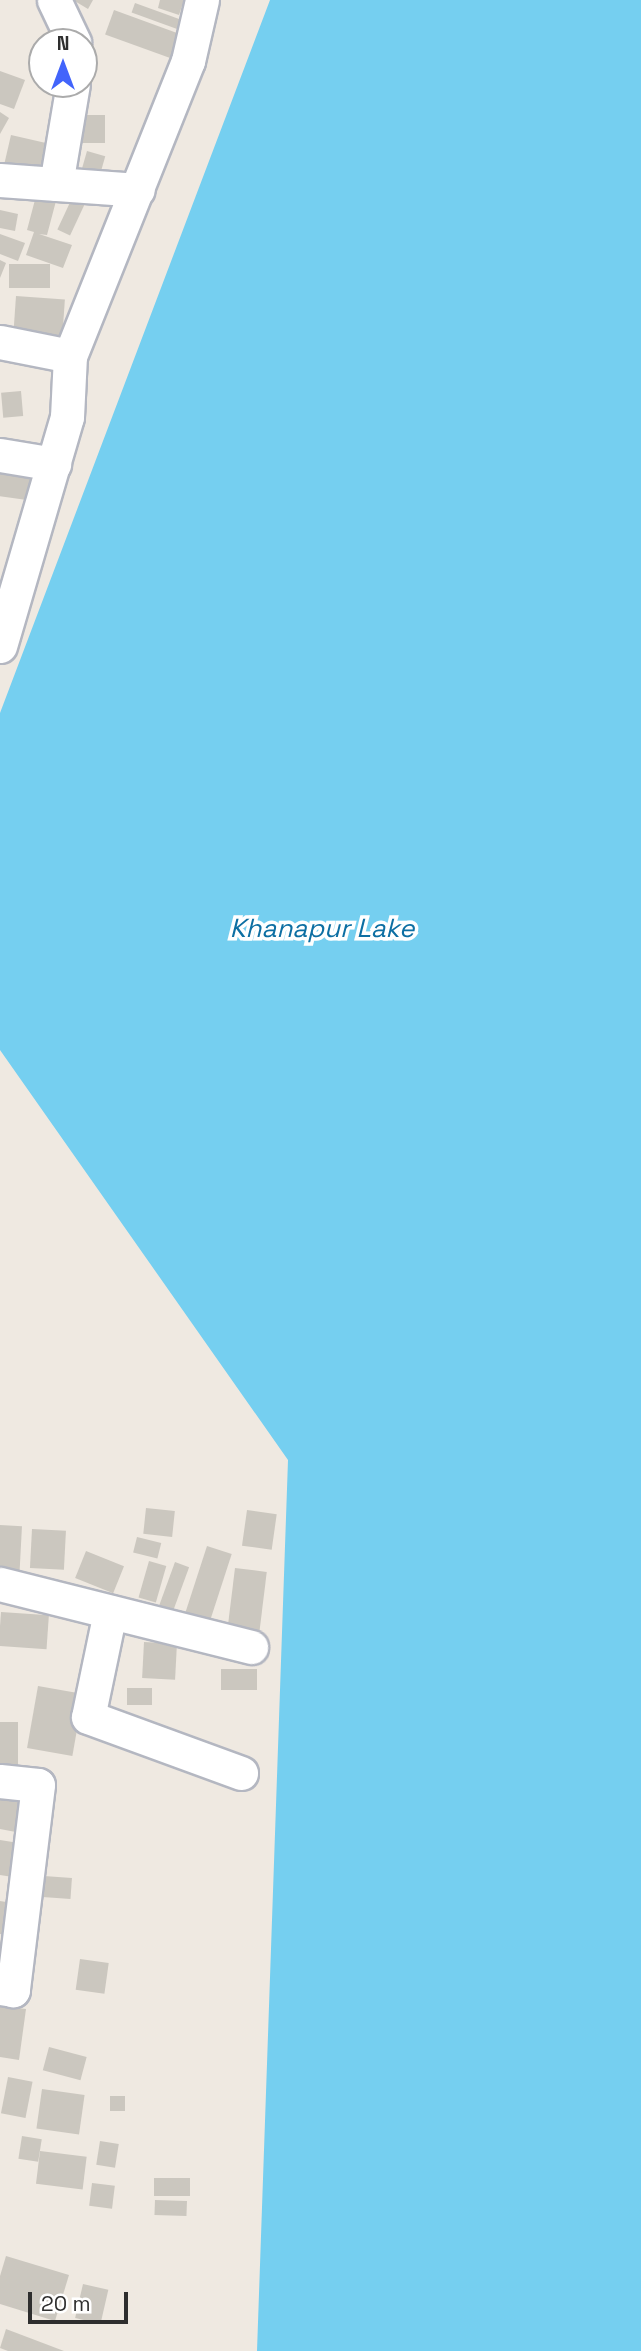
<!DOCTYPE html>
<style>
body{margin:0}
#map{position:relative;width:641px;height:2351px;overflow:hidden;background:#efe9e1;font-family:"Space Grotesk",sans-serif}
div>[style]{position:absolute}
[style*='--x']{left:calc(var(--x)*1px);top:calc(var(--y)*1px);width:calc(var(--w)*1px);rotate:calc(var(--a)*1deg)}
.water>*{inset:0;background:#75cff0}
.building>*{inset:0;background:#cbc7bf;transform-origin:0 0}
.roads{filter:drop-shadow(2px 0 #b4b7c1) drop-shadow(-2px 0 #b4b7c1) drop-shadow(0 2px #b4b7c1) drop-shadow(0 -2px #b4b7c1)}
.minor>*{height:33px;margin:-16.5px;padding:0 16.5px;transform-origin:16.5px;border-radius:16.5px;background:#fff}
span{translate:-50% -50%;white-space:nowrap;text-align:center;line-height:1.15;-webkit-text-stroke:7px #fff;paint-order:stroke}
.water-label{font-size:26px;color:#0d6fa3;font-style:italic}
.north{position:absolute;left:28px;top:28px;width:70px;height:70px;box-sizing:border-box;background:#fff;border:2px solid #ababab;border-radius:50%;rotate:0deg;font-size:19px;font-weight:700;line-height:28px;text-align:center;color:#2e2e2e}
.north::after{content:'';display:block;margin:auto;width:24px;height:32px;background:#4264fb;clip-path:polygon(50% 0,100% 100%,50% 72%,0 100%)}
.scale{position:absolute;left:28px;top:2292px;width:100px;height:32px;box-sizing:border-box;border:4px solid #2e2e2e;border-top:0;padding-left:9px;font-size:21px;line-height:24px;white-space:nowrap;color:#2e2e2e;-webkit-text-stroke:5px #fff;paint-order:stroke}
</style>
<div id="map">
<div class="water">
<i style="clip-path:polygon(270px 0,641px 0,641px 2351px,257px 2351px,288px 1460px,0 1050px,0 713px)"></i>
</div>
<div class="building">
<i style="clip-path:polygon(73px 0,93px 0,88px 9px)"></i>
<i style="clip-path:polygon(160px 0,184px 0,179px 15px,158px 8px)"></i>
<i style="left:135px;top:3px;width:55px;height:10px;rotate:20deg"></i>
<i style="left:114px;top:10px;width:78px;height:26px;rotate:20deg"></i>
<i style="clip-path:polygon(0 71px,25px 80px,14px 109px,0 104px)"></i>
<i style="clip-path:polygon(0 112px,9px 118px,0 134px)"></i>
<i style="left:81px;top:115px;width:24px;height:28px"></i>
<i style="left:11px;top:135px;width:37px;height:35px;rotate:13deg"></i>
<i style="left:87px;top:151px;width:19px;height:22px;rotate:16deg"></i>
<i style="clip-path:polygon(36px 196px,56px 201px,47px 235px,39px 234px,72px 245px,63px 268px,26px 255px,34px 232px,27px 230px)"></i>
<i style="left:73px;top:196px;width:14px;height:37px;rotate:25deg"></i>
<i style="clip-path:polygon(0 210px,18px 214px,15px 231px,0 228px)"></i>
<i style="clip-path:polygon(0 234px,25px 243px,18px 261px,0 254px)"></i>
<i style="clip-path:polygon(0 260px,6px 263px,0 278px)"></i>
<i style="left:9px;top:264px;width:41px;height:24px"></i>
<i style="left:16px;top:296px;width:49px;height:43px;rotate:4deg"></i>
<i style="left:21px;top:391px;width:25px;height:20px;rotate:85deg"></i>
<i style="left:0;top:465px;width:37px;height:31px;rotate:8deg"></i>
<i style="left:146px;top:1508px;width:29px;height:26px;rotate:6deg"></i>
<i style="left:247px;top:1510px;width:30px;height:36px;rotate:8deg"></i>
<i style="left:0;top:1525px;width:22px;height:46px;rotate:3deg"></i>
<i style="left:32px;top:1529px;width:34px;height:39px;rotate:3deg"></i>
<i style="left:137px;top:1537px;width:25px;height:16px;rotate:14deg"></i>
<i style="left:207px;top:1546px;width:26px;height:72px;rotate:18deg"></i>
<i style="left:86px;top:1551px;width:41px;height:29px;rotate:22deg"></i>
<i style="left:149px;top:1561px;width:18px;height:38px;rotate:16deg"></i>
<i style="left:175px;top:1562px;width:15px;height:46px;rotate:20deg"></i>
<i style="left:235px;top:1568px;width:32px;height:59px;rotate:7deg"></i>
<i style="left:1px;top:1612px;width:48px;height:34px;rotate:4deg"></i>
<i style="left:144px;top:1642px;width:33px;height:36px;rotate:3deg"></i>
<i style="left:257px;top:1669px;width:21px;height:36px;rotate:90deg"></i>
<i style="left:38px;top:1686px;width:46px;height:63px;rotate:10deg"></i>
<i style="left:127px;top:1688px;width:25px;height:17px"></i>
<i style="left:0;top:1722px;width:18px;height:45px"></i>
<i style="clip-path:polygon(0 1789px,27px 1793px,21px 1833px,0 1829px)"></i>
<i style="clip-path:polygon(0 1840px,25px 1844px,19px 1878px,0 1875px)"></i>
<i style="left:44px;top:1876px;width:28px;height:21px;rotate:4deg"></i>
<i style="clip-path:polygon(0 1901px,12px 1903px,7px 1935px,0 1934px)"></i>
<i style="left:80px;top:1959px;width:29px;height:31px;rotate:8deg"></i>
<i style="clip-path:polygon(0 2006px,26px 2009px,19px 2060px,0 2057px)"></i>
<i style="left:49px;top:2047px;width:39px;height:24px;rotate:15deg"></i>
<i style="left:8px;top:2077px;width:25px;height:37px;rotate:11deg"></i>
<i style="left:42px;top:2089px;width:43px;height:40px;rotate:8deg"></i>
<i style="left:110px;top:2096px;width:15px;height:15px"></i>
<i style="left:22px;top:2136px;width:20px;height:23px;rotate:9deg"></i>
<i style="left:100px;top:2141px;width:19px;height:24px;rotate:9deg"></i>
<i style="left:40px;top:2151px;width:47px;height:33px;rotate:7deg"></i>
<i style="left:154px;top:2178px;width:36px;height:18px"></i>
<i style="left:92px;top:2183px;width:23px;height:23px;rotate:7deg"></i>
<i style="left:155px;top:2200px;width:32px;height:15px;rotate:2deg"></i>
<i style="clip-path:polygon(6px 2256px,69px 2275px,55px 2321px,0 2304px,0 2276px)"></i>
<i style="left:83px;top:2284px;width:26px;height:35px;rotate:13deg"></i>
<i style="clip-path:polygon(6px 2329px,64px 2351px,8px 2351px,0 2348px)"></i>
</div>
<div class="roads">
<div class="minor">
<i style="--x:54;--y:0;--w:47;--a:64.5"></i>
<i style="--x:0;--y:180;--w:138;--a:4.1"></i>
<i style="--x:56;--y:184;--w:101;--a:-80.4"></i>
<i style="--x:0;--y:342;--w:71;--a:11.3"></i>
<i style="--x:0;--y:455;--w:55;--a:9.5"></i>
<i style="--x:0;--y:646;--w:239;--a:-73.7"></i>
<i style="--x:67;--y:417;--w:61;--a:-87.2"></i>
<i style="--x:70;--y:356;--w:318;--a:-68.2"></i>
<i style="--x:188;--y:61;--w:63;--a:-77.1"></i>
<i style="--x:0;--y:1584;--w:259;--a:14.1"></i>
<i style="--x:110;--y:1612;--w:107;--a:101.8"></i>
<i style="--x:88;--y:1717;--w:163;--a:20.1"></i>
<i style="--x:0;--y:1781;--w:38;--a:6"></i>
<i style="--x:38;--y:1785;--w:207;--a:97"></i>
<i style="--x:13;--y:1990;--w:13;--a:-171"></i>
</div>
</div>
<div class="water-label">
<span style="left:322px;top:929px">Khanapur Lake</span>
</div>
<div class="north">N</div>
<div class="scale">20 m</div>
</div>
